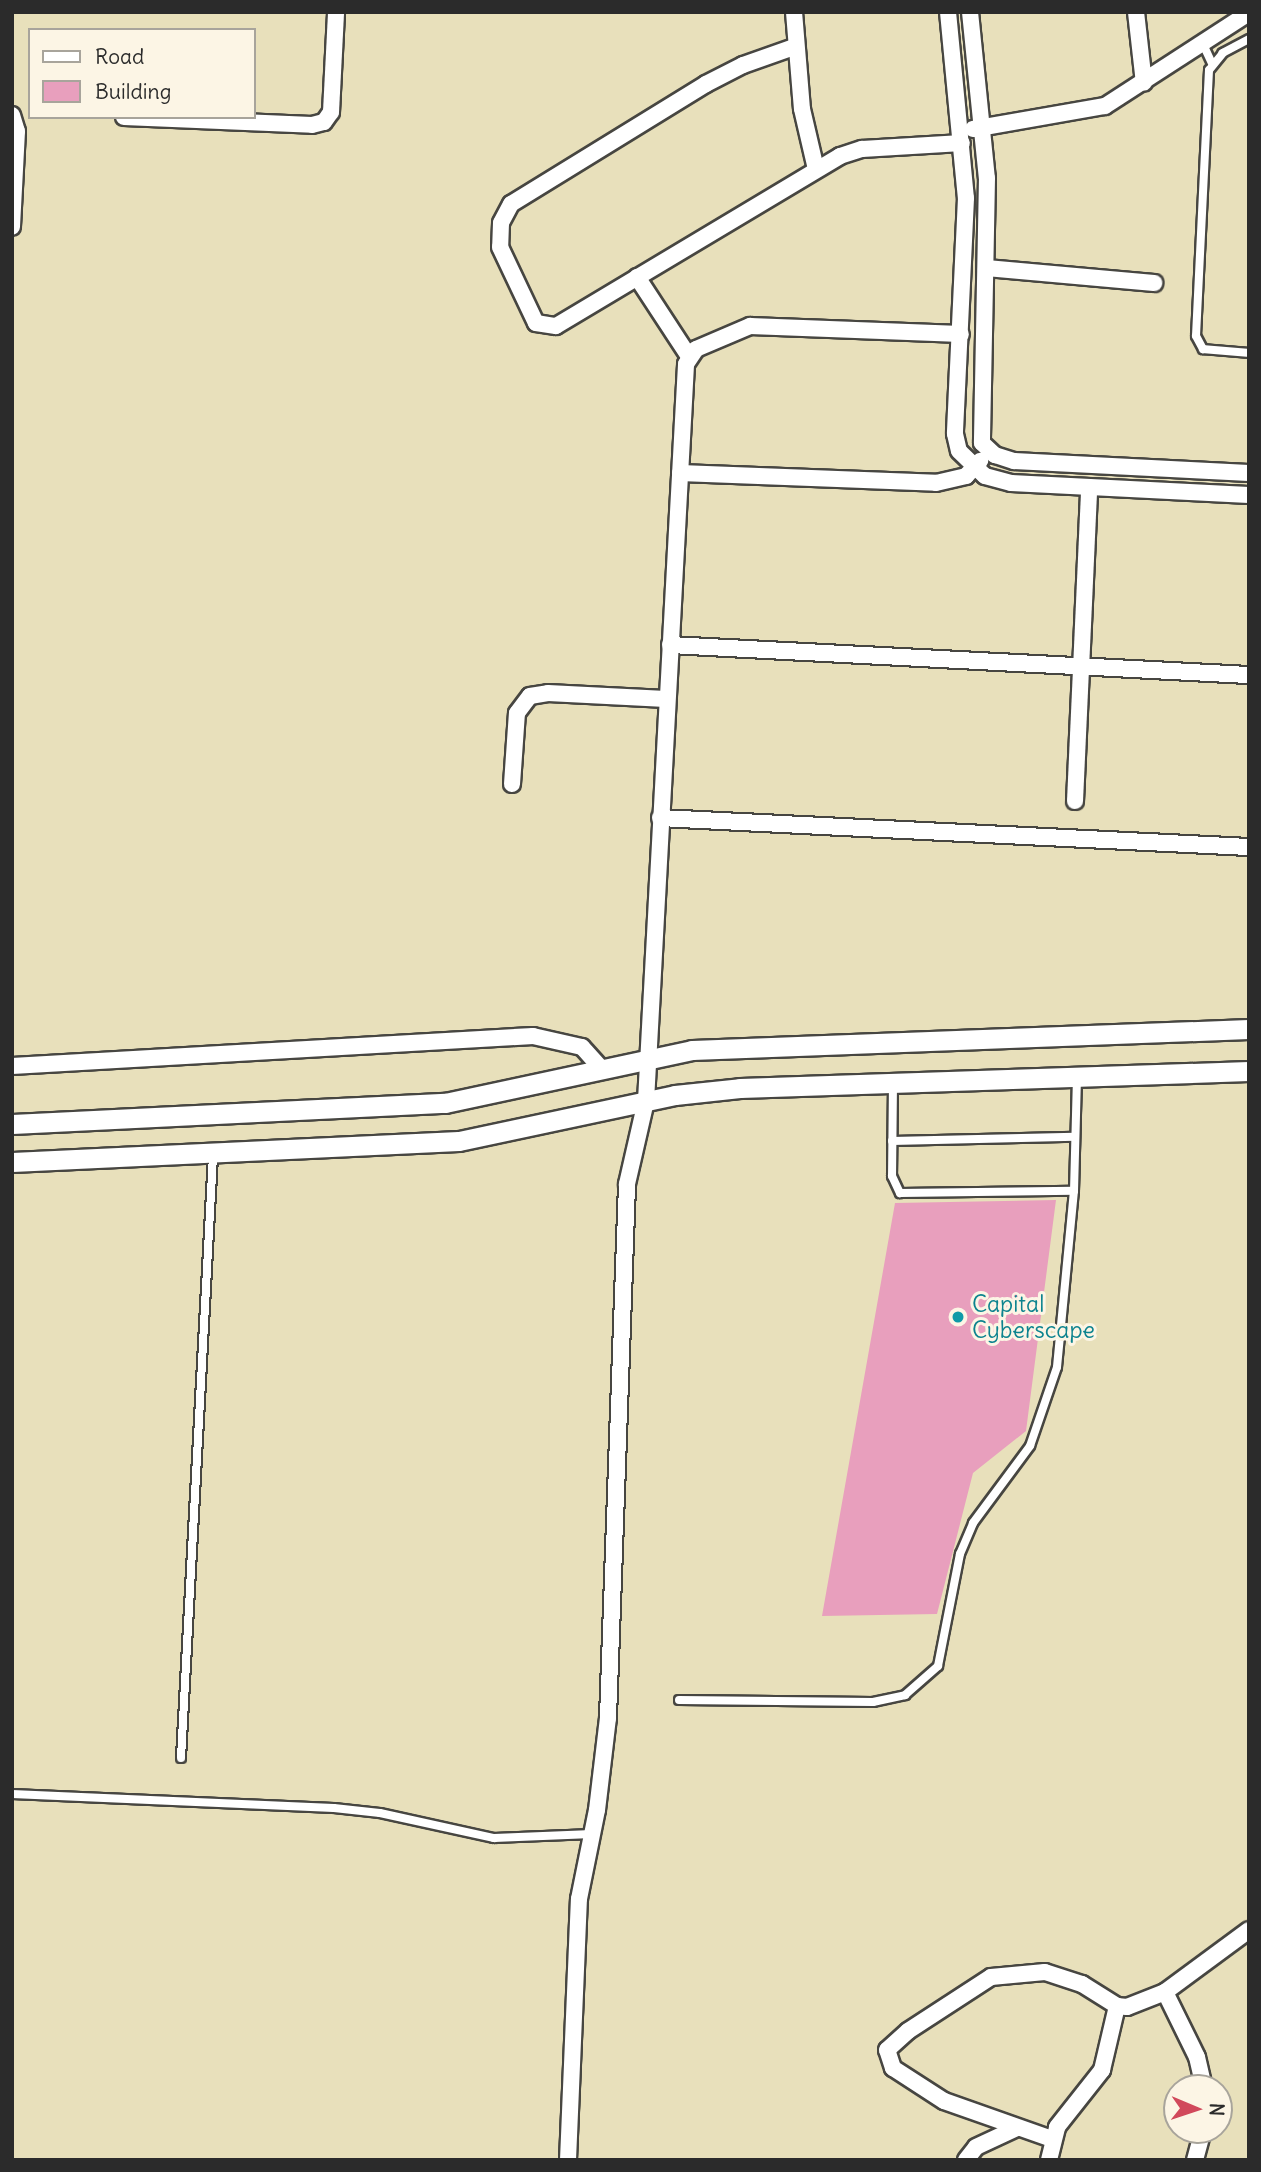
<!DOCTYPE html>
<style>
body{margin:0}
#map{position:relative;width:1261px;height:2172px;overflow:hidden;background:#e8e0bb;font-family:Delius,sans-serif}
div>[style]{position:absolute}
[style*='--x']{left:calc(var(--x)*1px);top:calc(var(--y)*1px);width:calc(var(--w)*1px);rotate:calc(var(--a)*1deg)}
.building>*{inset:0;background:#e89fbd}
.roads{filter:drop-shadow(2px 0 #474641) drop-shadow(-2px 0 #474641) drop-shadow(0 2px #474641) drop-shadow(0 -2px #474641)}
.service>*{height:8px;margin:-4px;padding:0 4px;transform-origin:4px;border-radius:4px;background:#fff}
.minor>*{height:16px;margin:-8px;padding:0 8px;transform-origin:8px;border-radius:8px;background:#fff}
.tertiary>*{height:19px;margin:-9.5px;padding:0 9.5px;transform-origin:9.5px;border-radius:9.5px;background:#fff}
.dots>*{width:19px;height:19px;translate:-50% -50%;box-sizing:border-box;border:4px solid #fcf5e5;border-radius:50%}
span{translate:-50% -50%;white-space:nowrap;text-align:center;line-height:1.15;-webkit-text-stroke:6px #fcf5e5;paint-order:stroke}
.culture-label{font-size:23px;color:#0d838f}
.left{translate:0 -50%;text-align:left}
.frame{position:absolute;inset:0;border:14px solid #2b2b2b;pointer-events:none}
.legend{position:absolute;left:28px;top:28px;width:228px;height:91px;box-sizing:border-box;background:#fcf5e5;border:2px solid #a8a49b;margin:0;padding:9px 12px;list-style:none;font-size:21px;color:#2b2b2b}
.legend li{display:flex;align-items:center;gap:14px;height:35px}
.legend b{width:35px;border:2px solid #a8a49b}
.north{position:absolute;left:1163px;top:2074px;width:70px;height:70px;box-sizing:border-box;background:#fcf5e5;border:2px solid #a8a49b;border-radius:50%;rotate:92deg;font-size:19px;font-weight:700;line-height:28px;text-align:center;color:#2b2b2b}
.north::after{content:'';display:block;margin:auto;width:24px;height:32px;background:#d1495b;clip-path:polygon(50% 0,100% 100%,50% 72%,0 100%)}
</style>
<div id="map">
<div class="building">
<i style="clip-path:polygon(1056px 1200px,1026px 1431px,973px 1473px,937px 1614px,822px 1616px,895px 1203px)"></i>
</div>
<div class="roads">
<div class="service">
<i style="--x:1249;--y:39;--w:30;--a:152"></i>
<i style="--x:1223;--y:53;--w:22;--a:129"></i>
<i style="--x:1209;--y:70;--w:266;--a:92.8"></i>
<i style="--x:1196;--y:336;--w:15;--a:62"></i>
<i style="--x:1203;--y:349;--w:46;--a:5"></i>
<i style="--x:1202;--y:42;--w:23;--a:65"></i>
<i style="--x:893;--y:1083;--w:93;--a:90.6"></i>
<i style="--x:892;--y:1176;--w:19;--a:65"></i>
<i style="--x:900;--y:1193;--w:174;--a:-0.7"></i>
<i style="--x:892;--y:1141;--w:183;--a:-1.3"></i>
<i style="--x:679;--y:1700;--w:194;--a:0.6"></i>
<i style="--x:873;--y:1702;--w:33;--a:-12"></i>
<i style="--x:905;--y:1695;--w:44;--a:-41.3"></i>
<i style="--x:938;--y:1666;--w:114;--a:-78.9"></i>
<i style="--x:960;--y:1554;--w:34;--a:-67"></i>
<i style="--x:973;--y:1523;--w:96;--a:-53.5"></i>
<i style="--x:1030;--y:1446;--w:83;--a:-71.1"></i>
<i style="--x:1057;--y:1367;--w:177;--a:-84.5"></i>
<i style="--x:1074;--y:1191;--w:114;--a:-88.5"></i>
<i style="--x:181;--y:1758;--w:604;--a:-86.96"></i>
<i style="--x:12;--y:1794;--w:322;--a:2.5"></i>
<i style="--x:334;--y:1808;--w:46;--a:6.2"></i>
<i style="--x:380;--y:1813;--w:117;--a:12.4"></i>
<i style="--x:494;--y:1838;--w:98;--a:-2.3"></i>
</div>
<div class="minor">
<i style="--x:794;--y:12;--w:97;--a:85.3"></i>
<i style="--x:802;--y:109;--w:62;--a:76.9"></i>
<i style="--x:948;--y:12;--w:187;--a:84.5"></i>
<i style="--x:966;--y:198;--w:236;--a:92.7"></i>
<i style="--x:955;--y:434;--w:17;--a:77"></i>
<i style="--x:959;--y:451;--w:36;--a:44"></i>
<i style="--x:985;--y:476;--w:27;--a:15"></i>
<i style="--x:1011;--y:483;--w:238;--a:2.9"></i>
<i style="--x:970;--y:12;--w:167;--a:84.2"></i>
<i style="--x:987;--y:178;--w:265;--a:91.1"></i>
<i style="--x:982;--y:443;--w:18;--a:43"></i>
<i style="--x:995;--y:455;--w:20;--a:18"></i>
<i style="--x:1014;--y:461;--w:235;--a:2.9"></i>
<i style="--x:1136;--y:12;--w:71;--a:83.6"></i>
<i style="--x:794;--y:47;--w:54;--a:160.6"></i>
<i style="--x:743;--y:65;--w:42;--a:152.8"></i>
<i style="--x:706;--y:84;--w:229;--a:148.4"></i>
<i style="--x:511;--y:204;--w:21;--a:118"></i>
<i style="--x:501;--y:223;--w:24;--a:92"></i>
<i style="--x:500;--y:247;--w:84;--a:64.7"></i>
<i style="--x:536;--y:323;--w:20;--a:9"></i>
<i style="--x:556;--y:326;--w:331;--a:-30.9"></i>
<i style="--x:840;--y:156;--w:23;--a:-18"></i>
<i style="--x:862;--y:149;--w:100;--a:-3.4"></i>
<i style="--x:12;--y:115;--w:17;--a:73"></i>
<i style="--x:17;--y:131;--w:96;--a:93"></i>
<i style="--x:124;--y:117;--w:188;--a:2.4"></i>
<i style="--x:312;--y:125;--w:12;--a:-14"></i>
<i style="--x:324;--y:122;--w:12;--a:-55"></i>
<i style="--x:331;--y:112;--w:100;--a:-87.1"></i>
<i style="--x:973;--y:129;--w:134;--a:-9.9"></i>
<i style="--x:1105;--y:106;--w:171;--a:-32.9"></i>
<i style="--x:986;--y:268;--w:169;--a:5.1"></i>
<i style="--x:637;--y:277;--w:93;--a:56.8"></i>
<i style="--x:680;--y:473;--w:256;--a:2.2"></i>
<i style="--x:936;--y:483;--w:31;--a:-13"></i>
<i style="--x:966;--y:476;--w:21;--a:-47"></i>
<i style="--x:670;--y:645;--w:580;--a:2.97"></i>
<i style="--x:512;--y:784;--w:71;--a:-86"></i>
<i style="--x:517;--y:713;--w:21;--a:-53"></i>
<i style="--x:530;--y:696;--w:18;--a:-9"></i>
<i style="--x:548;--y:693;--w:118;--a:2.9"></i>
<i style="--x:1075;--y:801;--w:314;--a:-87.4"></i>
<i style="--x:660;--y:818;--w:590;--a:2.82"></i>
<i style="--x:12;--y:1066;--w:522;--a:-3.3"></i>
<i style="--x:533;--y:1036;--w:50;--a:12.7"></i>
<i style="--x:582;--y:1047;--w:31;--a:48"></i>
<i style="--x:1165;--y:1992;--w:72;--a:63.8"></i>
<i style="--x:1197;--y:2057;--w:32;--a:77"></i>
<i style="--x:1052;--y:2139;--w:114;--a:-160.6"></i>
<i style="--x:944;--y:2101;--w:61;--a:-147.1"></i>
<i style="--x:893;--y:2068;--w:19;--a:-108"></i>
<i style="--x:887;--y:2050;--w:28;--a:-42"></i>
<i style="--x:908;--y:2031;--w:99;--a:-33"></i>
<i style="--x:991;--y:1977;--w:54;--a:-5.3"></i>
<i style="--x:1045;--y:1972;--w:39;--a:18"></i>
<i style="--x:1082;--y:1984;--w:41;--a:32.2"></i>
<i style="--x:1117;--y:2006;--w:10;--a:6"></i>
<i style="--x:1127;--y:2007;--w:41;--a:-21.5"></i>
<i style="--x:1165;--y:1992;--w:104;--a:-36.4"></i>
<i style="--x:568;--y:2160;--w:261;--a:-87.6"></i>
<i style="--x:579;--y:1899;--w:91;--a:-78.6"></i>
<i style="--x:597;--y:1810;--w:93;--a:-83.2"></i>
<i style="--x:608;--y:1718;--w:534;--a:-87.96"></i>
<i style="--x:627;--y:1184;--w:85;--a:-77.1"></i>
<i style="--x:646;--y:1101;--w:738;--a:-86.89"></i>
<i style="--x:686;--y:364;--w:18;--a:-56"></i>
<i style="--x:696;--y:349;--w:59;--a:-23.1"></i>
<i style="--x:750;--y:326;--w:211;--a:2.2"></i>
<i style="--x:966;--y:2160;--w:16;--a:-52"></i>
<i style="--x:976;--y:2147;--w:45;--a:-24.9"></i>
<i style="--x:1049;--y:2160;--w:34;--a:-76"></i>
<i style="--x:1057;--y:2127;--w:73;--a:-51.7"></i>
<i style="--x:1102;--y:2070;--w:66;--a:-76.8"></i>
<i style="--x:1195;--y:2160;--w:31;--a:-75"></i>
</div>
<div class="tertiary">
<i style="--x:12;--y:1124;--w:434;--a:-2.8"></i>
<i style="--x:445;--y:1103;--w:253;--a:-12.1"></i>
<i style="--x:692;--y:1050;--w:557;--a:-2.16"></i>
<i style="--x:12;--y:1162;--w:447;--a:-2.7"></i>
<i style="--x:459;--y:1141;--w:221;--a:-12"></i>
<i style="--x:675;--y:1095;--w:65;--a:-6.1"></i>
<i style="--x:740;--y:1088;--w:509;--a:-1.91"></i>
</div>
</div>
<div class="dots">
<i style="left:958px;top:1317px;background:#0f9aa8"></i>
</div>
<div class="culture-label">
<span class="left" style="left:972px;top:1317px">Capital<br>Cyberscape</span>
</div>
<div class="frame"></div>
<ul class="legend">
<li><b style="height:9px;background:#fff"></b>Road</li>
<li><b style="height:19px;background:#e89fbd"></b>Building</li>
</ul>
<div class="north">N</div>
</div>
